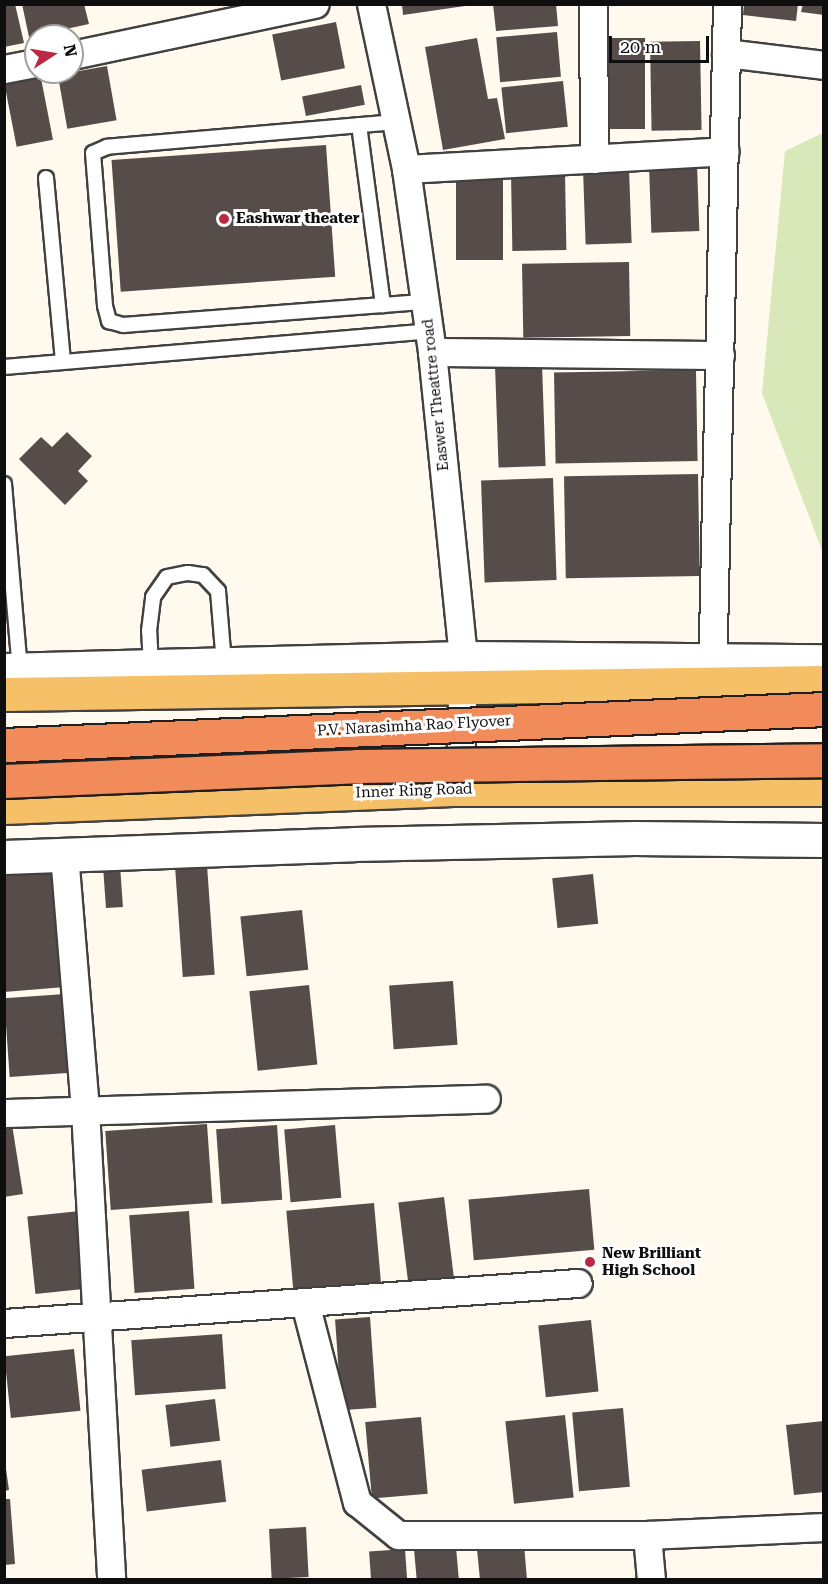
<!DOCTYPE html>
<style>
body{margin:0}
#map{position:relative;width:828px;height:1584px;overflow:hidden;background:#fff9ee;font-family:"Roboto Serif",serif}
div>[style]{position:absolute}
[style*='--x']{left:calc(var(--x)*1px);top:calc(var(--y)*1px);width:calc(var(--w)*1px);rotate:calc(var(--a)*1deg)}
.green>*{inset:0;background:#d8e8b9}
.building>*{inset:0;background:#564d4a;transform-origin:0 0}
.roads{filter:drop-shadow(2px 0 #414141) drop-shadow(-2px 0 #414141) drop-shadow(0 2px #414141) drop-shadow(0 -2px #414141)}
.service>*{height:14px;margin:-7px;padding:0 7px;transform-origin:7px;border-radius:7px;background:#fff}
.minor>*{height:27px;margin:-13.5px;padding:0 13.5px;transform-origin:13.5px;border-radius:13.5px;background:#fff}
.tertiary>*{height:33px;margin:-16.5px;padding:0 16.5px;transform-origin:16.5px;border-radius:16.5px;background:#fff}
.primary>*{height:33px;margin:-16.5px;padding:0 16.5px;transform-origin:16.5px;border-radius:16.5px;background:#f5c068}
.bridges{filter:drop-shadow(2px 0 #1f1f1f) drop-shadow(-2px 0 #1f1f1f) drop-shadow(0 2px #1f1f1f) drop-shadow(0 -2px #1f1f1f)}
.motorway-bridge>*{height:33px;margin:-16.5px;padding:0 16.5px;transform-origin:16.5px;border-radius:16.5px;background:#f18b5a}
.dots>*{width:16px;height:16px;translate:-50% -50%;box-sizing:border-box;border:3px solid #fff;border-radius:50%}
span{translate:-50% -50%;white-space:nowrap;text-align:center;line-height:1.15;-webkit-text-stroke:6px #fff;paint-order:stroke}
.poi-label{font-size:15px;color:#0e0e0e;font-weight:700}
.left{translate:0 -50%;text-align:left}
.street-label{font-size:15px;color:#0e0e0e}
.frame{position:absolute;inset:0;border:6px solid #0e0e0e;pointer-events:none}
.north{position:absolute;left:24px;top:24px;width:60px;height:60px;box-sizing:border-box;background:#fff;border:2px solid #9f9f9f;border-radius:50%;rotate:78deg;font-size:16px;font-weight:700;line-height:24px;text-align:center;color:#0e0e0e}
.north::after{content:'';display:block;margin:auto;width:21px;height:27px;background:#bb2843;clip-path:polygon(50% 0,100% 100%,50% 72%,0 100%)}
.scale{position:absolute;left:609px;top:36px;width:100px;height:27px;box-sizing:border-box;border:3px solid #0e0e0e;border-top:0;padding-left:8px;font-size:18px;line-height:21px;white-space:nowrap;color:#0e0e0e;-webkit-text-stroke:4px #fff;paint-order:stroke}
</style>
<div id="map">
<div class="green">
<i style="clip-path:polygon(823px 133px,823px 553px,762px 393px,785px 151px)"></i>
</div>
<div class="building">
<i style="clip-path:polygon(4px 4px,15px 4px,24px 43px,4px 47px)"></i>
<i style="clip-path:polygon(22px 4px,84px 4px,89px 24px,29px 37px)"></i>
<i style="clip-path:polygon(402px 4px,465px 4px,465px 6px,403px 15px)"></i>
<i style="clip-path:polygon(493px 4px,556px 4px,558px 26px,496px 31px)"></i>
<i style="clip-path:polygon(744px 4px,798px 4px,796px 21px,743px 15px)"></i>
<i style="clip-path:polygon(803px 4px,824px 4px,824px 15px,801px 12px)"></i>
<i style="left:336px;top:22px;width:47px;height:65px;rotate:79deg"></i>
<i style="left:557px;top:32px;width:45px;height:61px;rotate:85deg"></i>
<i style="clip-path:polygon(477px 38px,488px 99px,497px 98px,505px 139px,443px 150px,425px 47px)"></i>
<i style="left:597px;top:38px;width:48px;height:91px"></i>
<i style="left:700px;top:41px;width:89px;height:50px;rotate:89deg"></i>
<i style="left:107px;top:66px;width:55px;height:50px;rotate:80deg"></i>
<i style="left:40px;top:73px;width:68px;height:37px;rotate:79deg"></i>
<i style="left:563px;top:81px;width:46px;height:62px;rotate:84deg"></i>
<i style="left:361px;top:85px;width:20px;height:60px;rotate:79deg"></i>
<i style="left:326px;top:145px;width:132px;height:215px;rotate:86deg"></i>
<i style="left:697px;top:164px;width:67px;height:48px;rotate:88deg"></i>
<i style="left:629px;top:168px;width:75px;height:46px;rotate:88deg"></i>
<i style="left:565px;top:172px;width:78px;height:54px;rotate:89deg"></i>
<i style="left:456px;top:179px;width:47px;height:81px"></i>
<i style="left:629px;top:262px;width:74px;height:107px;rotate:89deg"></i>
<i style="left:542px;top:364px;width:102px;height:47px;rotate:88deg"></i>
<i style="left:696px;top:370px;width:91px;height:142px;rotate:89deg"></i>
<i style="clip-path:polygon(67px 432px,92px 456px,78px 471px,88px 481px,65px 505px,19px 459px,41px 437px,52px 447px)"></i>
<i style="left:698px;top:474px;width:102px;height:134px;rotate:89deg"></i>
<i style="left:553px;top:478px;width:102px;height:72px;rotate:88deg"></i>
<i style="left:120px;top:865px;width:42px;height:17px;rotate:86deg"></i>
<i style="left:207px;top:865px;width:110px;height:32px;rotate:86deg"></i>
<i style="clip-path:polygon(56px 867px,65px 987px,4px 992px,4px 872px)"></i>
<i style="left:593px;top:874px;width:50px;height:41px;rotate:84deg"></i>
<i style="left:302px;top:910px;width:60px;height:62px;rotate:84deg"></i>
<i style="left:453px;top:981px;width:64px;height:64px;rotate:86deg"></i>
<i style="left:309px;top:985px;width:80px;height:60px;rotate:84deg"></i>
<i style="left:65px;top:994px;width:79px;height:61px;rotate:86deg"></i>
<i style="clip-path:polygon(11px 1118px,23px 1194px,4px 1197px,4px 1119px)"></i>
<i style="left:207px;top:1124px;width:79px;height:102px;rotate:86deg"></i>
<i style="left:277px;top:1125px;width:75px;height:61px;rotate:86deg"></i>
<i style="left:335px;top:1125px;width:73px;height:51px;rotate:85deg"></i>
<i style="left:589px;top:1189px;width:61px;height:121px;rotate:85deg"></i>
<i style="left:444px;top:1197px;width:87px;height:46px;rotate:83deg"></i>
<i style="left:374px;top:1203px;width:80px;height:88px;rotate:85deg"></i>
<i style="left:80px;top:1211px;width:78px;height:53px;rotate:84deg"></i>
<i style="left:189px;top:1211px;width:78px;height:60px;rotate:86deg"></i>
<i style="left:370px;top:1317px;width:91px;height:35px;rotate:86deg"></i>
<i style="left:591px;top:1320px;width:72px;height:53px;rotate:84deg"></i>
<i style="left:222px;top:1334px;width:55px;height:91px;rotate:86deg"></i>
<i style="left:74px;top:1349px;width:62px;height:70px;rotate:84deg"></i>
<i style="left:215px;top:1399px;width:42px;height:50px;rotate:83deg"></i>
<i style="left:623px;top:1408px;width:79px;height:51px;rotate:85deg"></i>
<i style="left:565px;top:1415px;width:83px;height:60px;rotate:84deg"></i>
<i style="left:421px;top:1417px;width:77px;height:56px;rotate:85deg"></i>
<i style="clip-path:polygon(824px 1421px,824px 1492px,794px 1495px,786px 1425px)"></i>
<i style="clip-path:polygon(4px 1455px,9px 1490px,4px 1491px)"></i>
<i style="left:221px;top:1460px;width:42px;height:80px;rotate:83deg"></i>
<i style="clip-path:polygon(4px 1499px,10px 1499px,15px 1564px,4px 1565px)"></i>
<i style="left:306px;top:1527px;width:50px;height:37px;rotate:87deg"></i>
<i style="clip-path:polygon(524px 1544px,527px 1580px,480px 1580px,477px 1549px)"></i>
<i style="left:456px;top:1547px;width:33px;height:42px;rotate:85deg"></i>
<i style="left:405px;top:1549px;width:31px;height:36px;rotate:86deg"></i>
</div>
<div class="roads">
<div class="service">
<i style="--x:396;--y:122;--w:290;--a:175.1"></i>
<i style="--x:107;--y:147;--w:15;--a:157"></i>
<i style="--x:93;--y:153;--w:153;--a:85.5"></i>
<i style="--x:105;--y:306;--w:16;--a:75"></i>
<i style="--x:109;--y:321;--w:15;--a:16"></i>
<i style="--x:123;--y:325;--w:303;--a:-4.4"></i>
<i style="--x:359;--y:125;--w:182;--a:82.4"></i>
<i style="--x:46;--y:178;--w:183;--a:84.7"></i>
<i style="--x:4;--y:367;--w:427;--a:-4.8"></i>
<i style="--x:4;--y:484;--w:186;--a:85.1"></i>
<i style="--x:151;--y:666;--w:35;--a:-93"></i>
<i style="--x:149;--y:631;--w:34;--a:-83"></i>
<i style="--x:153;--y:597;--w:24;--a:-55"></i>
<i style="--x:167;--y:577;--w:21;--a:-11"></i>
<i style="--x:188;--y:573;--w:15;--a:8"></i>
<i style="--x:203;--y:575;--w:22;--a:47"></i>
<i style="--x:218;--y:591;--w:73;--a:85.3"></i>
</div>
<div class="minor">
<i style="--x:371;--y:4;--w:169;--a:78"></i>
<i style="--x:406;--y:169;--w:185;--a:81.9"></i>
<i style="--x:432;--y:352;--w:308;--a:84.2"></i>
<i style="--x:463;--y:658;--w:127;--a:91.4"></i>
<i style="--x:593;--y:4;--w:155;--a:89.6"></i>
<i style="--x:726;--y:53;--w:99;--a:7"></i>
<i style="--x:72;--y:55;--w:248;--a:-11.9"></i>
<i style="--x:4;--y:69;--w:33;--a:-11"></i>
<i style="--x:406;--y:169;--w:319;--a:-3.2"></i>
<i style="--x:432;--y:352;--w:288;--a:0.6"></i>
<i style="--x:712;--y:681;--w:677;--a:-88.73"></i>
<i style="--x:64;--y:854;--w:257;--a:85.3"></i>
<i style="--x:85;--y:1110;--w:471;--a:86.8"></i>
<i style="--x:4;--y:1113;--w:482;--a:-1.7"></i>
<i style="--x:305;--y:1303;--w:206;--a:75.4"></i>
<i style="--x:357;--y:1502;--w:53;--a:38.8"></i>
<i style="--x:398;--y:1535;--w:249;--a:0"></i>
<i style="--x:647;--y:1535;--w:177;--a:-2.6"></i>
<i style="--x:4;--y:1323;--w:575;--a:-3.99"></i>
<i style="--x:647;--y:1535;--w:45;--a:84.9"></i>
</div>
<div class="tertiary">
<i style="--x:4;--y:670;--w:459;--a:-1.5"></i>
<i style="--x:463;--y:658;--w:361;--a:0.5"></i>
<i style="--x:4;--y:857;--w:350;--a:-2.1"></i>
<i style="--x:354;--y:844;--w:281;--a:-1.2"></i>
<i style="--x:635;--y:838;--w:189;--a:0.6"></i>
</div>
<div class="primary">
<i style="--x:4;--y:694;--w:820;--a:-0.84"></i>
<i style="--x:4;--y:807;--w:455;--a:-2.3"></i>
<i style="--x:459;--y:789;--w:365;--a:0"></i>
</div>
</div>
<div class="bridges">
<div class="motorway-bridge">
<i style="--x:4;--y:745;--w:821;--a:-2.51"></i>
<i style="--x:4;--y:781;--w:353;--a:-2.4"></i>
<i style="--x:357;--y:766;--w:467;--a:-0.7"></i>
</div>
</div>
<div class="dots">
<i style="left:224px;top:219px;background:#bb2843"></i>
<i style="left:590px;top:1262px;background:#bb2843"></i>
</div>
<div class="poi-label">
<span class="left" style="left:236px;top:219px">Eashwar theater</span>
<span class="left" style="left:602px;top:1262px">New Brilliant<br>High School</span>
</div>
<div class="street-label">
<span style="left:436px;top:395px;rotate:-96deg">Easwer Theattre road</span>
<span style="left:414px;top:726px;rotate:-3deg">P.V. Narasimha Rao Flyover</span>
<span style="left:414px;top:791px;rotate:-2deg">Inner Ring Road</span>
</div>
<div class="frame"></div>
<div class="north">N</div>
<div class="scale">20 m</div>
</div>
